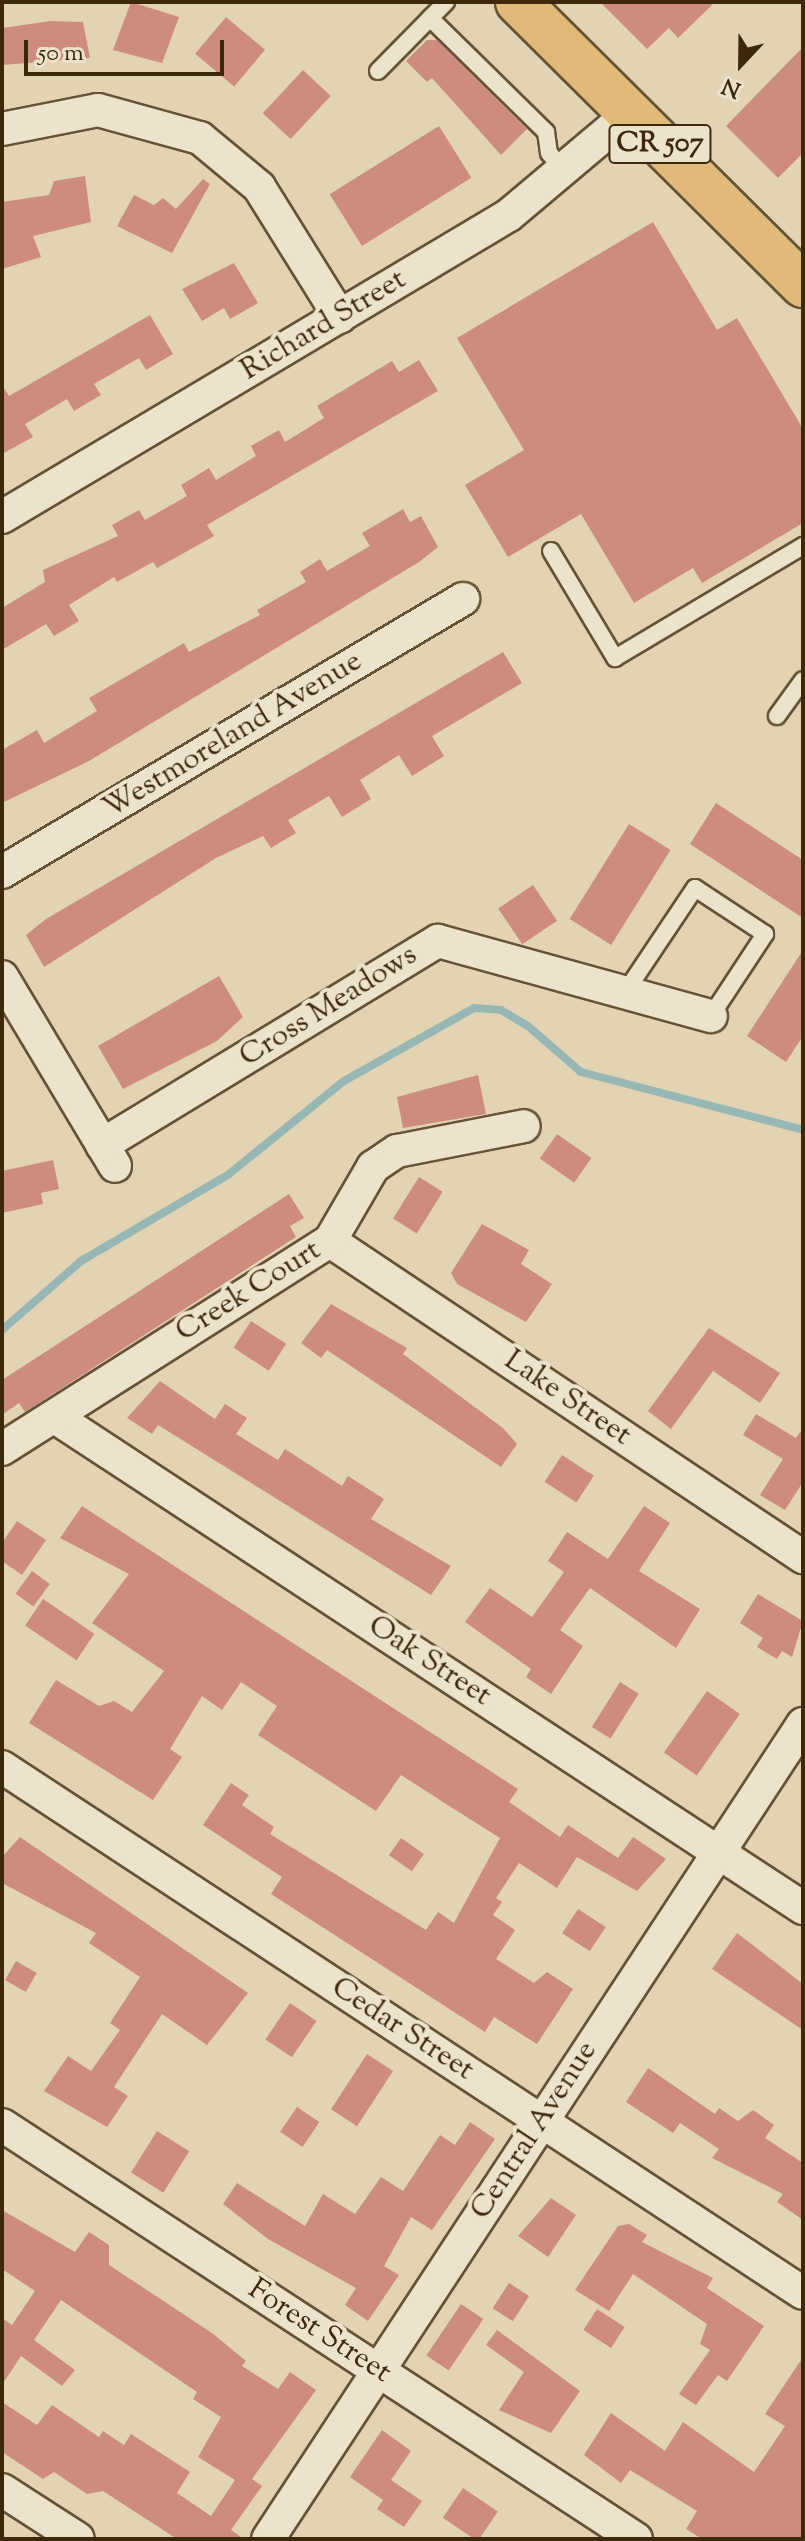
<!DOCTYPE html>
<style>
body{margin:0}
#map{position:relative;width:805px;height:2541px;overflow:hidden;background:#e2d4b2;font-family:"Sorts Mill Goudy",serif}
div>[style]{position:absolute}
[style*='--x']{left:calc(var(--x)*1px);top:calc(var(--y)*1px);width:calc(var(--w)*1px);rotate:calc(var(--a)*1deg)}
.stream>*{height:8px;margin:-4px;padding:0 4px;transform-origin:4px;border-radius:4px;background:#97b7b5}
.building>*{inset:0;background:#ce8c81;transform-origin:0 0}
.roads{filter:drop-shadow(2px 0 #665336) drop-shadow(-2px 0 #665336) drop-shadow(0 2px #665336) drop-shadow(0 -2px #665336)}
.lane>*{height:16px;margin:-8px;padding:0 8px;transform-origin:8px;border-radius:8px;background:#ece3cd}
.street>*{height:32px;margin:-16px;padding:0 16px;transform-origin:16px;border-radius:16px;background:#ece3cd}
.primary>*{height:44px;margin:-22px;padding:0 22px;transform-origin:22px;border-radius:22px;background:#e1ba79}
span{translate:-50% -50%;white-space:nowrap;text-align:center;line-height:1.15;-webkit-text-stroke:8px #ece3cd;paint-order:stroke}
.shield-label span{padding:2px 6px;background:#ece3cd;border:2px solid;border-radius:6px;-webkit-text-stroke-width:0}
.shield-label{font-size:28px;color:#3d280c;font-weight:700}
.street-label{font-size:30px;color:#3d280c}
.frame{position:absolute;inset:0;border:4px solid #3d280c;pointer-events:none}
.north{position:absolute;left:701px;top:24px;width:80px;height:80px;-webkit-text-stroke:6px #ece3cd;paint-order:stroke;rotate:202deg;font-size:22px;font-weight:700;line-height:32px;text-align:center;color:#3d280c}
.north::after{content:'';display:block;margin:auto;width:28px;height:36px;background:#3d280c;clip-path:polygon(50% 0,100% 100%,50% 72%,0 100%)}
.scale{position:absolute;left:24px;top:40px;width:200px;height:36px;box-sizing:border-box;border:4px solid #3d280c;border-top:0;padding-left:10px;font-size:24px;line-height:28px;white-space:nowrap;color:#3d280c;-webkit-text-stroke:6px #ece3cd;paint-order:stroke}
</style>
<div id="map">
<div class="stream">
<i style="--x:2;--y:1330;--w:105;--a:-41.1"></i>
<i style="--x:81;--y:1261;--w:172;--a:-30.4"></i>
<i style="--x:229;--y:1174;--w:148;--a:-39"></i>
<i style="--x:344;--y:1081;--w:149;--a:-29.3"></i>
<i style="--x:474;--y:1008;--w:27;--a:4"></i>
<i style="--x:501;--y:1010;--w:31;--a:31"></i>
<i style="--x:528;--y:1026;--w:70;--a:41"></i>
<i style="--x:581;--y:1072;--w:229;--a:14.6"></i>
</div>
<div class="building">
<i style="clip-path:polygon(131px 2px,179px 17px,162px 63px,113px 50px)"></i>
<i style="clip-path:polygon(600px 2px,715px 2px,678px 38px,669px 28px,647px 49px)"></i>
<i style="left:226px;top:17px;width:51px;height:48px;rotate:40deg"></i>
<i style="clip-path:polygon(51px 21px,83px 22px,90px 58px,2px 65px,2px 28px)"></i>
<i style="clip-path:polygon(427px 40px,437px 40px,527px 129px,501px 155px,432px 78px,427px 82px,406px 61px)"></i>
<i style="clip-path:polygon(803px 47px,803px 153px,778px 178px,726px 126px)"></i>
<i style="left:303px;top:70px;width:38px;height:59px;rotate:43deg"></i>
<i style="left:439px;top:126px;width:61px;height:129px;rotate:58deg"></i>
<i style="clip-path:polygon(85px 176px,91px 222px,33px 236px,41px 257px,2px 269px,2px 202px,49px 195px,54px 181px)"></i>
<i style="clip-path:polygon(203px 179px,210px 184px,172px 253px,117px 226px,134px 195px,154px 205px,163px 198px,176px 209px)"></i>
<i style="clip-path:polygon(653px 222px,717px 330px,737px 318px,803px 429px,803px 523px,702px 583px,693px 568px,634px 603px,581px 514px,508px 557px,465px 485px,524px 450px,457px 338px)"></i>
<i style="clip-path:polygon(234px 263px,258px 303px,230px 319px,224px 308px,202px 321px,182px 289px)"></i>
<i style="clip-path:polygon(150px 315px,173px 354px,146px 370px,139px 358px,94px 384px,101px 395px,74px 411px,67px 399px,25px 424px,33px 437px,2px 454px,2px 385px,9px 396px)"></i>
<i style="clip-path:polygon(419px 360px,438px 391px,207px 525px,214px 536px,191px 549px,157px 568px,153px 562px,117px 582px,114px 577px,69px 605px,79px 621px,54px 636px,46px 624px,2px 650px,2px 608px,45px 582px,43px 570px,118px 536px,112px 525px,139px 510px,145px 520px,187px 496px,181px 485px,209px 468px,216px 480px,256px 456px,251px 446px,279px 430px,285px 442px,324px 418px,317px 406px,392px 361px,399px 372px)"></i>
<i style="clip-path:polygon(403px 509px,410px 522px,421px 516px,438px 547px,419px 562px,89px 761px,2px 803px,2px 750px,37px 730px,44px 743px,97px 711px,89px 698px,184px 643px,189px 652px,260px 615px,257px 610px,306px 582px,300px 572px,320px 559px,327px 571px,370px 546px,362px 533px)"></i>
<i style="clip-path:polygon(503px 652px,522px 683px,432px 736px,444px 756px,412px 776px,399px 755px,360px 780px,371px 799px,342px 817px,329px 796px,288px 820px,296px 833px,271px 848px,263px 836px,216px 858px,44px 967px,26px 935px,46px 919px)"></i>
<i style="clip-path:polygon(716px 803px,803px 860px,803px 918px,690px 844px)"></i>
<i style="left:629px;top:824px;width:49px;height:112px;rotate:32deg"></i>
<i style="left:533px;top:885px;width:43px;height:42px;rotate:56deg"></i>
<i style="clip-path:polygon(803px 950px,803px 1036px,786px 1062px,747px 1036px)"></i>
<i style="clip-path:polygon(219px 976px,243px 1017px,217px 1041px,123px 1089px,98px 1046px)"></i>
<i style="clip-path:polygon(478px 1075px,486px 1114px,403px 1128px,397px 1097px)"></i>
<i style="left:557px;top:1134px;width:42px;height:30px;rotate:35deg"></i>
<i style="clip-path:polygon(53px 1160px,59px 1189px,41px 1193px,43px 1204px,2px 1213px,2px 1171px)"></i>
<i style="left:419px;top:1177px;width:28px;height:49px;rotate:32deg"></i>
<i style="clip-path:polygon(289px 1194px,304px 1218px,290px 1226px,296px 1237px,25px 1412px,19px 1403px,2px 1415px,2px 1380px)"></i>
<i style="clip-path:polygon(482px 1224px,529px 1250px,521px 1264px,552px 1284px,526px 1322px,457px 1284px,451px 1273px)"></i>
<i style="clip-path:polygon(331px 1304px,407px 1348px,403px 1354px,503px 1428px,517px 1444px,501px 1467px,327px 1350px,321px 1358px,301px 1343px)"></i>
<i style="left:251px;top:1321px;width:42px;height:32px;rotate:33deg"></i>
<i style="clip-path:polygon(709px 1328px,780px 1373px,760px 1403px,713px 1371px,671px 1429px,648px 1411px)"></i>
<i style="clip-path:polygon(160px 1381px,215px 1419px,225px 1404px,247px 1418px,236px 1434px,278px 1460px,285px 1449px,342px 1486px,348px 1476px,384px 1499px,371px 1519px,451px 1566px,431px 1595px,158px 1425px,152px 1434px,127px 1418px)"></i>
<i style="clip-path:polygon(756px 1414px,796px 1438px,803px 1428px,803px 1482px,785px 1510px,760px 1495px,783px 1459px,743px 1435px)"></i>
<i style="left:562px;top:1455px;width:38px;height:32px;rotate:33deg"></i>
<i style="clip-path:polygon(82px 1506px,518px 1789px,509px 1802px,560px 1837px,568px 1825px,618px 1858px,633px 1837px,666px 1859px,637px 1891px,577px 1857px,557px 1888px,519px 1863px,496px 1898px,502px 1902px,493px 1915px,515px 1930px,496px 1959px,534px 1983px,547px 1972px,573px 1989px,537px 2044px,494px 2017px,485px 2032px,271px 1894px,282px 1877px,203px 1825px,231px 1783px,249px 1795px,242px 1805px,274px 1827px,270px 1834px,426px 1930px,438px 1912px,454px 1923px,500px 1838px,454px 1809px,401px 1775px,376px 1811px,258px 1735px,277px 1706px,241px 1682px,222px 1710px,202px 1696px,170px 1749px,182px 1757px,153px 1800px,29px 1723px,56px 1680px,99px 1706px,114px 1701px,132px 1712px,164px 1671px,92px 1623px,129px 1574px,60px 1538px)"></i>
<i style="clip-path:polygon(644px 1506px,670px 1523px,639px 1571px,700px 1609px,676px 1648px,590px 1588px,560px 1630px,583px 1646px,551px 1694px,526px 1677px,531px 1669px,465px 1622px,490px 1588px,532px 1617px,564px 1572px,548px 1561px,567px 1532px,608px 1559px)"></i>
<i style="clip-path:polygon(17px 1521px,46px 1540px,22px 1575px,2px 1561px,2px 1543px)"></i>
<i style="left:32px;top:1571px;width:22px;height:28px;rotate:36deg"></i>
<i style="clip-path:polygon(758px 1594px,803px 1621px,792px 1657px,782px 1651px,777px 1659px,757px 1647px,763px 1638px,740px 1623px)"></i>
<i style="left:43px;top:1599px;width:62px;height:32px;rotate:34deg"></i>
<i style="left:620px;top:1682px;width:22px;height:53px;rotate:32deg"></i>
<i style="left:707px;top:1691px;width:40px;height:75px;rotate:35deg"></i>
<i style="clip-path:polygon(20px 1837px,248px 1993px,207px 2045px,162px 2014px,114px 2087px,128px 2096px,107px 2127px,44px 2091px,68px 2056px,91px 2071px,120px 2030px,110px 2023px,140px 1977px,89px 1943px,96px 1933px,2px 1883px,2px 1857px)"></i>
<i style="left:401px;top:1838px;width:28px;height:21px;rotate:35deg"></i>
<i style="left:578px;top:1909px;width:33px;height:29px;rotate:33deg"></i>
<i style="clip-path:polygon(737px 1933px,803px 1984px,803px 2030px,712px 1969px)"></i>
<i style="left:16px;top:1961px;width:24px;height:22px;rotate:30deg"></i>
<i style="left:290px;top:2003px;width:32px;height:44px;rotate:34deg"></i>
<i style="left:367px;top:2054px;width:31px;height:66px;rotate:33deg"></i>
<i style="clip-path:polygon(648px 2068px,715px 2114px,719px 2108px,738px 2121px,753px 2110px,774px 2125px,765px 2138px,803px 2163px,803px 2220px,777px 2202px,783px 2194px,712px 2158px,719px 2149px,680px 2123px,673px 2133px,626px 2102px)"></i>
<i style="left:297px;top:2107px;width:27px;height:30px;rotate:34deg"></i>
<i style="clip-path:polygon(470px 2122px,495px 2139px,432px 2230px,411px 2217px,384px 2266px,399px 2275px,368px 2321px,345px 2305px,356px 2288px,268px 2239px,223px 2204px,237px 2183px,305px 2226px,323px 2194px,355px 2214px,381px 2177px,403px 2191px,440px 2135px,455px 2145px)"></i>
<i style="left:157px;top:2131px;width:38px;height:49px;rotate:32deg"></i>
<i style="clip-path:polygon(551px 2198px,576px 2215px,548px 2257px,518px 2236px)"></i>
<i style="clip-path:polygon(2px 2210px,75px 2252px,89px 2232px,109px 2245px,109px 2265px,212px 2333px,246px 2361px,242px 2366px,278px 2389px,290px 2372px,316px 2390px,252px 2479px,262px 2486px,231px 2530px,244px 2539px,177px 2539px,103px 2491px,87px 2494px,54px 2472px,43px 2479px,2px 2452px,2px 2402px,37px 2425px,52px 2405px,99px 2437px,103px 2431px,124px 2445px,131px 2434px,190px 2472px,177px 2493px,211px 2516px,235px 2480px,198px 2457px,221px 2417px,193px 2399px,197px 2392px,61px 2300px,34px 2340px,75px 2370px,62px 2386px,21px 2356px,2px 2385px,2px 2318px,12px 2325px,35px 2291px,2px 2269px)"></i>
<i style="clip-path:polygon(629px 2224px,647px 2235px,642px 2242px,713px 2278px,707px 2288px,764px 2326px,727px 2381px,718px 2375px,696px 2405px,679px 2394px,710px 2350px,700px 2344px,707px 2324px,633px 2274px,609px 2311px,575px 2290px,618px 2226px)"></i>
<i style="left:509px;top:2283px;width:24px;height:30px;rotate:33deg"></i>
<i style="left:461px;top:2304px;width:27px;height:62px;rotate:34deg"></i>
<i style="left:597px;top:2309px;width:33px;height:25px;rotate:33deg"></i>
<i style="clip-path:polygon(497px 2330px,580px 2391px,551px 2433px,499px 2410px,524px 2372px,486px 2345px)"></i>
<i style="clip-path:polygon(803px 2357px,803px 2539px,702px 2539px,686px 2529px,697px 2511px,630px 2470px,621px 2483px,584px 2455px,611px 2413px,665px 2451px,683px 2422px,754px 2472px,785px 2426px,765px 2414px)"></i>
<i style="clip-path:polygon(382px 2430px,411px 2451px,391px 2480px,422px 2501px,404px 2527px,377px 2509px,383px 2500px,350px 2477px)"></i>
<i style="left:463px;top:2488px;width:42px;height:36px;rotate:34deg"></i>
</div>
<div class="roads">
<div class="lane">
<i style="--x:430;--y:18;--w:163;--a:44.5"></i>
<i style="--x:546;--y:132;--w:21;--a:82"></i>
<i style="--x:549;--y:153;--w:25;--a:50"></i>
<i style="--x:378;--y:71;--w:97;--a:-45.4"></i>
<i style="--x:551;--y:551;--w:125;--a:59.1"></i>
<i style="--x:615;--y:658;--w:219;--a:-30.8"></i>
<i style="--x:777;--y:716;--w:44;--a:-54.2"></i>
<i style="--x:626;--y:991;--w:124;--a:-56.2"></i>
<i style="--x:695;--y:888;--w:84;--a:33.3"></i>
<i style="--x:765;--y:934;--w:98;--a:123.4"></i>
</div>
<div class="street">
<i style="--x:2;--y:129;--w:98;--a:-11.2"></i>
<i style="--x:98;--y:110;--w:106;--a:15.4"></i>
<i style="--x:200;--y:138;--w:77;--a:39.7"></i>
<i style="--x:259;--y:187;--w:153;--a:58.1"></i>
<i style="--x:2;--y:517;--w:590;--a:-30.78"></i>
<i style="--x:509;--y:215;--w:158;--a:-40.1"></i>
<i style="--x:2;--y:872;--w:536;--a:-30.63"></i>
<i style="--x:2;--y:977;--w:220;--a:59.1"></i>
<i style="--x:102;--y:1145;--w:393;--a:-31.3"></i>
<i style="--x:438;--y:941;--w:283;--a:15.4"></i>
<i style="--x:330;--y:1241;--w:569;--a:33.75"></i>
<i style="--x:55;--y:1417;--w:895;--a:33.28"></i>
<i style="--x:2;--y:1449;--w:388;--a:-32.4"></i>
<i style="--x:330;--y:1241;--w:86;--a:-59.8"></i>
<i style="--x:373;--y:1167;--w:29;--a:-34"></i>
<i style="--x:397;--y:1151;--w:129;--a:-11.1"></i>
<i style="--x:2;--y:1767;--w:958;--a:33.29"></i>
<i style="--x:2;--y:2125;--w:757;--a:33.14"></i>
<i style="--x:2;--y:2490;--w:90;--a:32.8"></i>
<i style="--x:268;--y:2539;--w:975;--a:-56.72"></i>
</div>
<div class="primary">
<i style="--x:518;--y:2;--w:402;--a:44.8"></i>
</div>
</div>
<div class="shield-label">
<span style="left:660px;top:144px">CR 507</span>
</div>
<div class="street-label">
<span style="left:324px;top:326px;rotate:-31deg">Richard Street</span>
<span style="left:233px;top:736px;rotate:-31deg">Westmoreland Avenue</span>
<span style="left:329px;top:1007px;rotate:-32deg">Cross Meadows</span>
<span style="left:249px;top:1292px;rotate:-32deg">Creek Court</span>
<span style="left:567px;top:1399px;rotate:34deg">Lake Street</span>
<span style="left:429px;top:1662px;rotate:33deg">Oak Street</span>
<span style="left:402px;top:2030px;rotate:33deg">Cedar Street</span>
<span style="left:535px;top:2131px;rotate:-57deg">Central Avenue</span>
<span style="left:319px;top:2332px;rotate:33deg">Forest Street</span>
</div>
<div class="frame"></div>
<div class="north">N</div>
<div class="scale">50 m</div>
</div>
